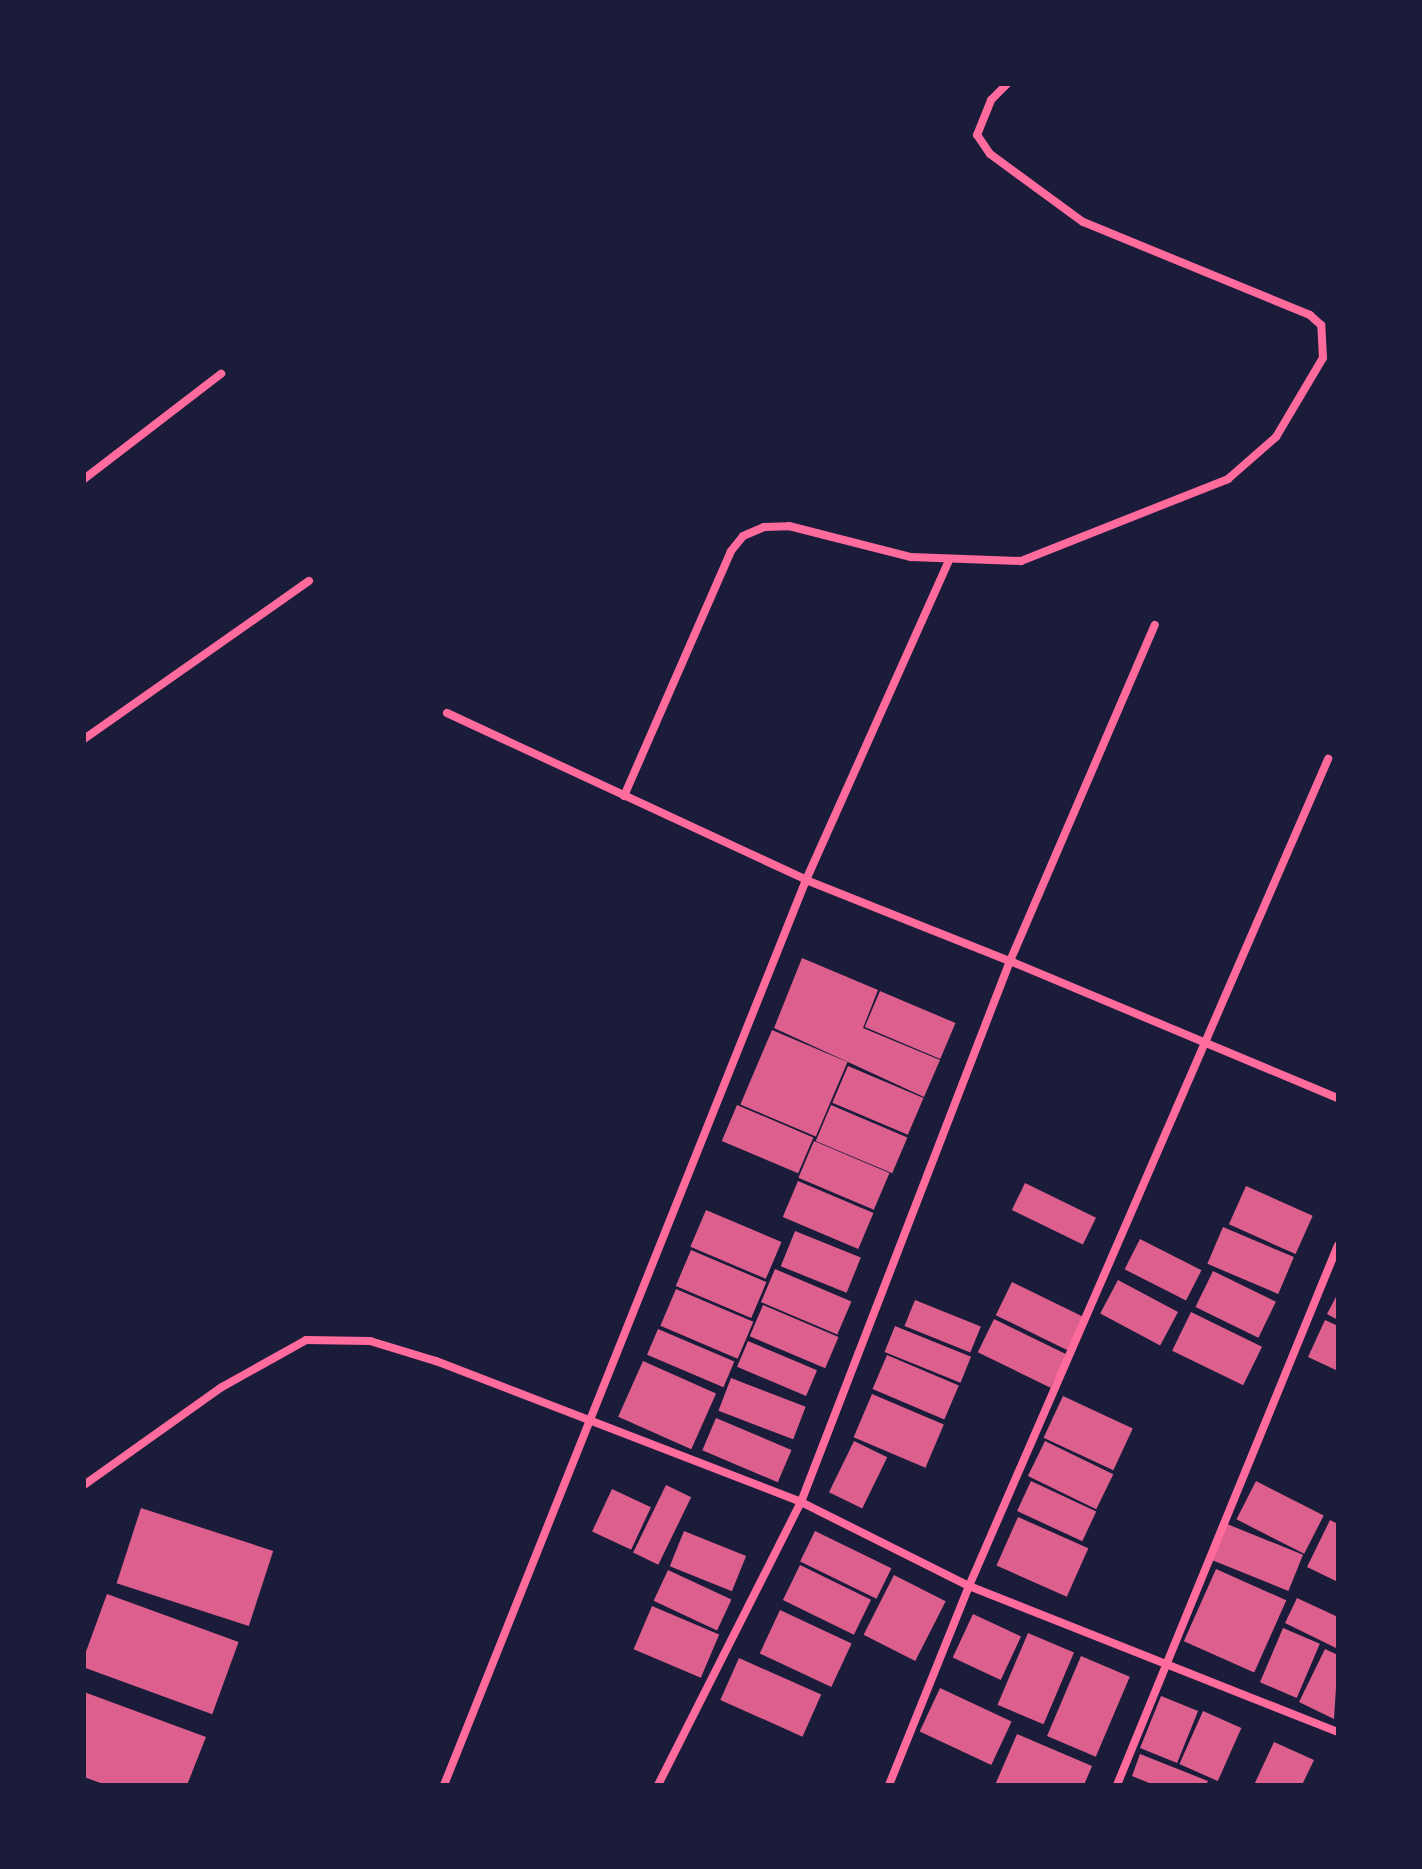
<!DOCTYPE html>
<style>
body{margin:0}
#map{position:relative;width:1422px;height:1869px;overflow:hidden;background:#1b1b3a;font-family:Ubuntu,sans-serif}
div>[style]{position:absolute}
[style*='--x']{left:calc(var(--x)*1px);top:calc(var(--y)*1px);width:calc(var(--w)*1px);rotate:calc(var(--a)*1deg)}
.building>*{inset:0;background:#dd5f8e;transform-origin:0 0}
.minor>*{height:8px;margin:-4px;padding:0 4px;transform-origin:4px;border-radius:4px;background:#ff6b9d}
span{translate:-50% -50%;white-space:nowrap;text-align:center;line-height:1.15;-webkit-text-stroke:8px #1b1b3a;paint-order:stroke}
.frame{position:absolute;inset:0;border:86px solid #1b1b3a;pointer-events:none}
</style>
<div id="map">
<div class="building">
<i style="clip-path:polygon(802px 958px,878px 990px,863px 1028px,940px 1060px,924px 1097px,774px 1028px)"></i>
<i style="left:880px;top:991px;width:82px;height:39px;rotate:23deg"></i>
<i style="left:772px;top:1030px;width:82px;height:81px;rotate:23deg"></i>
<i style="left:848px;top:1066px;width:82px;height:40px;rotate:23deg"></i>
<i style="left:737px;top:1105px;width:83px;height:39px;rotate:23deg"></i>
<i style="left:831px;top:1105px;width:83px;height:39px;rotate:23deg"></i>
<i style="left:814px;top:1141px;width:82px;height:40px;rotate:23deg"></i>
<i style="left:798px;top:1181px;width:82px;height:39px;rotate:23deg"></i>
<i style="left:1025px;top:1183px;width:79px;height:30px;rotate:26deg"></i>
<i style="left:1246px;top:1186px;width:73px;height:42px;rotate:24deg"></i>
<i style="left:706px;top:1210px;width:82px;height:40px;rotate:23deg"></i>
<i style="left:1223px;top:1227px;width:77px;height:40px;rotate:23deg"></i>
<i style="left:795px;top:1231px;width:71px;height:38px;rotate:22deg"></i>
<i style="left:1140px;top:1239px;width:69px;height:34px;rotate:27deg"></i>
<i style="left:691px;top:1250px;width:82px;height:39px;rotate:23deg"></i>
<i style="left:775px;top:1269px;width:83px;height:36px;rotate:23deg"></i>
<i style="left:1213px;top:1271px;width:70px;height:40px;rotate:26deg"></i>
<i style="left:1118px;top:1280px;width:68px;height:38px;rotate:28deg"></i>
<i style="left:1012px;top:1282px;width:82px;height:37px;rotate:26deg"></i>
<i style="left:676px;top:1289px;width:84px;height:40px;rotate:23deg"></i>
<i style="clip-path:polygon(1338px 1293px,1338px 1320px,1327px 1314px)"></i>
<i style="left:915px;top:1300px;width:71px;height:28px;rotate:22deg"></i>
<i style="left:763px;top:1305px;width:82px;height:34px;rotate:23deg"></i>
<i style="left:1191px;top:1312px;width:79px;height:43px;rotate:26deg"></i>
<i style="left:994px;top:1319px;width:81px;height:37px;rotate:26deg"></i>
<i style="clip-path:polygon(1325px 1320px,1338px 1326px,1338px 1371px,1308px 1357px)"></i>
<i style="left:895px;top:1326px;width:82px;height:28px;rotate:22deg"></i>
<i style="left:658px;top:1329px;width:83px;height:28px;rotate:23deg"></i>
<i style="left:748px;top:1341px;width:75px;height:28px;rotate:23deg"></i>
<i style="left:887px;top:1355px;width:78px;height:37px;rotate:23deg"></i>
<i style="left:643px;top:1361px;width:80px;height:61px;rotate:24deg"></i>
<i style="left:731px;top:1378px;width:80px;height:35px;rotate:21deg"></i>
<i style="left:872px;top:1394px;width:78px;height:47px;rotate:23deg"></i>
<i style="left:1063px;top:1396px;width:77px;height:46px;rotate:25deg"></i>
<i style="left:716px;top:1418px;width:82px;height:35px;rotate:23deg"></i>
<i style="left:854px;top:1441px;width:37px;height:57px;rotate:26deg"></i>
<i style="left:1045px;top:1441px;width:76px;height:39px;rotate:26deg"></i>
<i style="left:1031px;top:1481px;width:72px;height:33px;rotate:25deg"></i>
<i style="left:1256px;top:1481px;width:76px;height:43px;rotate:27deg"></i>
<i style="left:666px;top:1485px;width:28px;height:75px;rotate:26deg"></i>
<i style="left:612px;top:1489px;width:43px;height:47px;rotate:25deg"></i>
<i style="left:141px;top:1508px;width:139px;height:79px;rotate:18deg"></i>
<i style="left:1018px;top:1517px;width:77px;height:53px;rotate:24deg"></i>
<i style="clip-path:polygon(1330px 1520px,1338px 1524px,1338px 1582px,1307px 1567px)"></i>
<i style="left:1227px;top:1524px;width:82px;height:39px;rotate:22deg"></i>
<i style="left:684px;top:1531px;width:67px;height:38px;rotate:22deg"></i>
<i style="left:815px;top:1531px;width:85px;height:34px;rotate:26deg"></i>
<i style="left:800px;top:1565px;width:79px;height:39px;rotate:26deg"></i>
<i style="left:1216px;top:1569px;width:77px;height:79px;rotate:24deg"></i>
<i style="left:668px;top:1570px;width:70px;height:34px;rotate:25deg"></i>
<i style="left:894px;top:1575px;width:58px;height:67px;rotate:27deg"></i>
<i style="left:107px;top:1594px;width:140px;height:77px;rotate:20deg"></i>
<i style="clip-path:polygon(1297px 1598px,1338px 1617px,1338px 1649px,1285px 1623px)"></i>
<i style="left:652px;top:1606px;width:73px;height:47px;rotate:23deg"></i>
<i style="left:780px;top:1610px;width:79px;height:48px;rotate:25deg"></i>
<i style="left:973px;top:1614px;width:53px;height:48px;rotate:25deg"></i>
<i style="left:1283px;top:1628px;width:40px;height:59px;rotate:23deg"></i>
<i style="left:1028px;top:1633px;width:50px;height:78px;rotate:23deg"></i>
<i style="clip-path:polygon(1325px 1649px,1338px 1655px,1334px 1719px,1299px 1702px)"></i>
<i style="left:1081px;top:1656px;width:53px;height:87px;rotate:23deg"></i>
<i style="left:739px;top:1658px;width:90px;height:46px;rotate:24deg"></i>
<i style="left:940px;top:1688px;width:79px;height:48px;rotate:25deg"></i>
<i style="clip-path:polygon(84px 1692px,206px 1737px,187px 1785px,106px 1785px,84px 1777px)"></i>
<i style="left:1161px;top:1696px;width:40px;height:56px;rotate:22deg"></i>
<i style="left:1203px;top:1711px;width:42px;height:58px;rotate:24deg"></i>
<i style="clip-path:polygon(1017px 1734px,1092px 1766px,1084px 1785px,995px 1785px)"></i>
<i style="clip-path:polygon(1274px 1742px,1314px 1760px,1302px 1785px,1254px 1785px)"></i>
<i style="clip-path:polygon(1140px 1754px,1208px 1781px,1206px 1785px,1154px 1785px,1132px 1776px)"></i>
</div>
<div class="minor">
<i style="--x:84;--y:479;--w:173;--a:-37.5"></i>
<i style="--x:447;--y:713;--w:396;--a:24.9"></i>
<i style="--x:806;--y:880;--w:348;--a:-65.9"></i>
<i style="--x:84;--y:739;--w:275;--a:-35.1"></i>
<i style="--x:624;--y:796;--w:267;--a:-66.4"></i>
<i style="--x:731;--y:551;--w:19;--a:-51"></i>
<i style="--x:743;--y:536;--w:23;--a:-23"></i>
<i style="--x:764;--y:527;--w:25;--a:-2"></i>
<i style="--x:789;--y:526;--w:126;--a:14.3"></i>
<i style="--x:911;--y:557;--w:110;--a:2.1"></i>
<i style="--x:1021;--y:561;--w:223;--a:-21.6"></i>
<i style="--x:1228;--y:479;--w:64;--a:-41.2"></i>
<i style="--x:1276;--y:437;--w:92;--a:-59.3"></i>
<i style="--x:1323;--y:358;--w:33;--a:-93"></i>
<i style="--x:1321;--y:325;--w:15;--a:-138"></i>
<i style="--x:1310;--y:315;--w:245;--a:-157.7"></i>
<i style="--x:1083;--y:222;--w:115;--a:-143.8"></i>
<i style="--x:990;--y:154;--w:23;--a:-124"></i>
<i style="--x:977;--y:135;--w:38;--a:-68"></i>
<i style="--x:991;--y:100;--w:23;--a:-45"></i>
<i style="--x:84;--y:1485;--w:169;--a:-35.4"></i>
<i style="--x:222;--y:1387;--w:96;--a:-29.2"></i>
<i style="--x:306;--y:1340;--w:64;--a:0.9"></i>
<i style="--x:370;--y:1341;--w:69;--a:16.9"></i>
<i style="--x:436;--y:1361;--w:391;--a:21.1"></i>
<i style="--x:801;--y:1502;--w:188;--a:26.6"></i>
<i style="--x:969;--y:1586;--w:397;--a:21.6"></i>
<i style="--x:444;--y:1785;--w:975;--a:-68.2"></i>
<i style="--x:806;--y:880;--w:219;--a:21.7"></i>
<i style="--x:1010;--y:961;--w:366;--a:-66.7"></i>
<i style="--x:658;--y:1785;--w:317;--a:-63.2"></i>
<i style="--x:801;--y:1502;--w:580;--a:-68.88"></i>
<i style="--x:1010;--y:961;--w:355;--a:22.7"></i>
<i style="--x:889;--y:1785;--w:214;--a:-68.1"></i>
<i style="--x:969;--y:1586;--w:902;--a:-66.53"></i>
<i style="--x:1117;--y:1785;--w:583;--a:-67.74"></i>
</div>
<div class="frame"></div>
</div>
